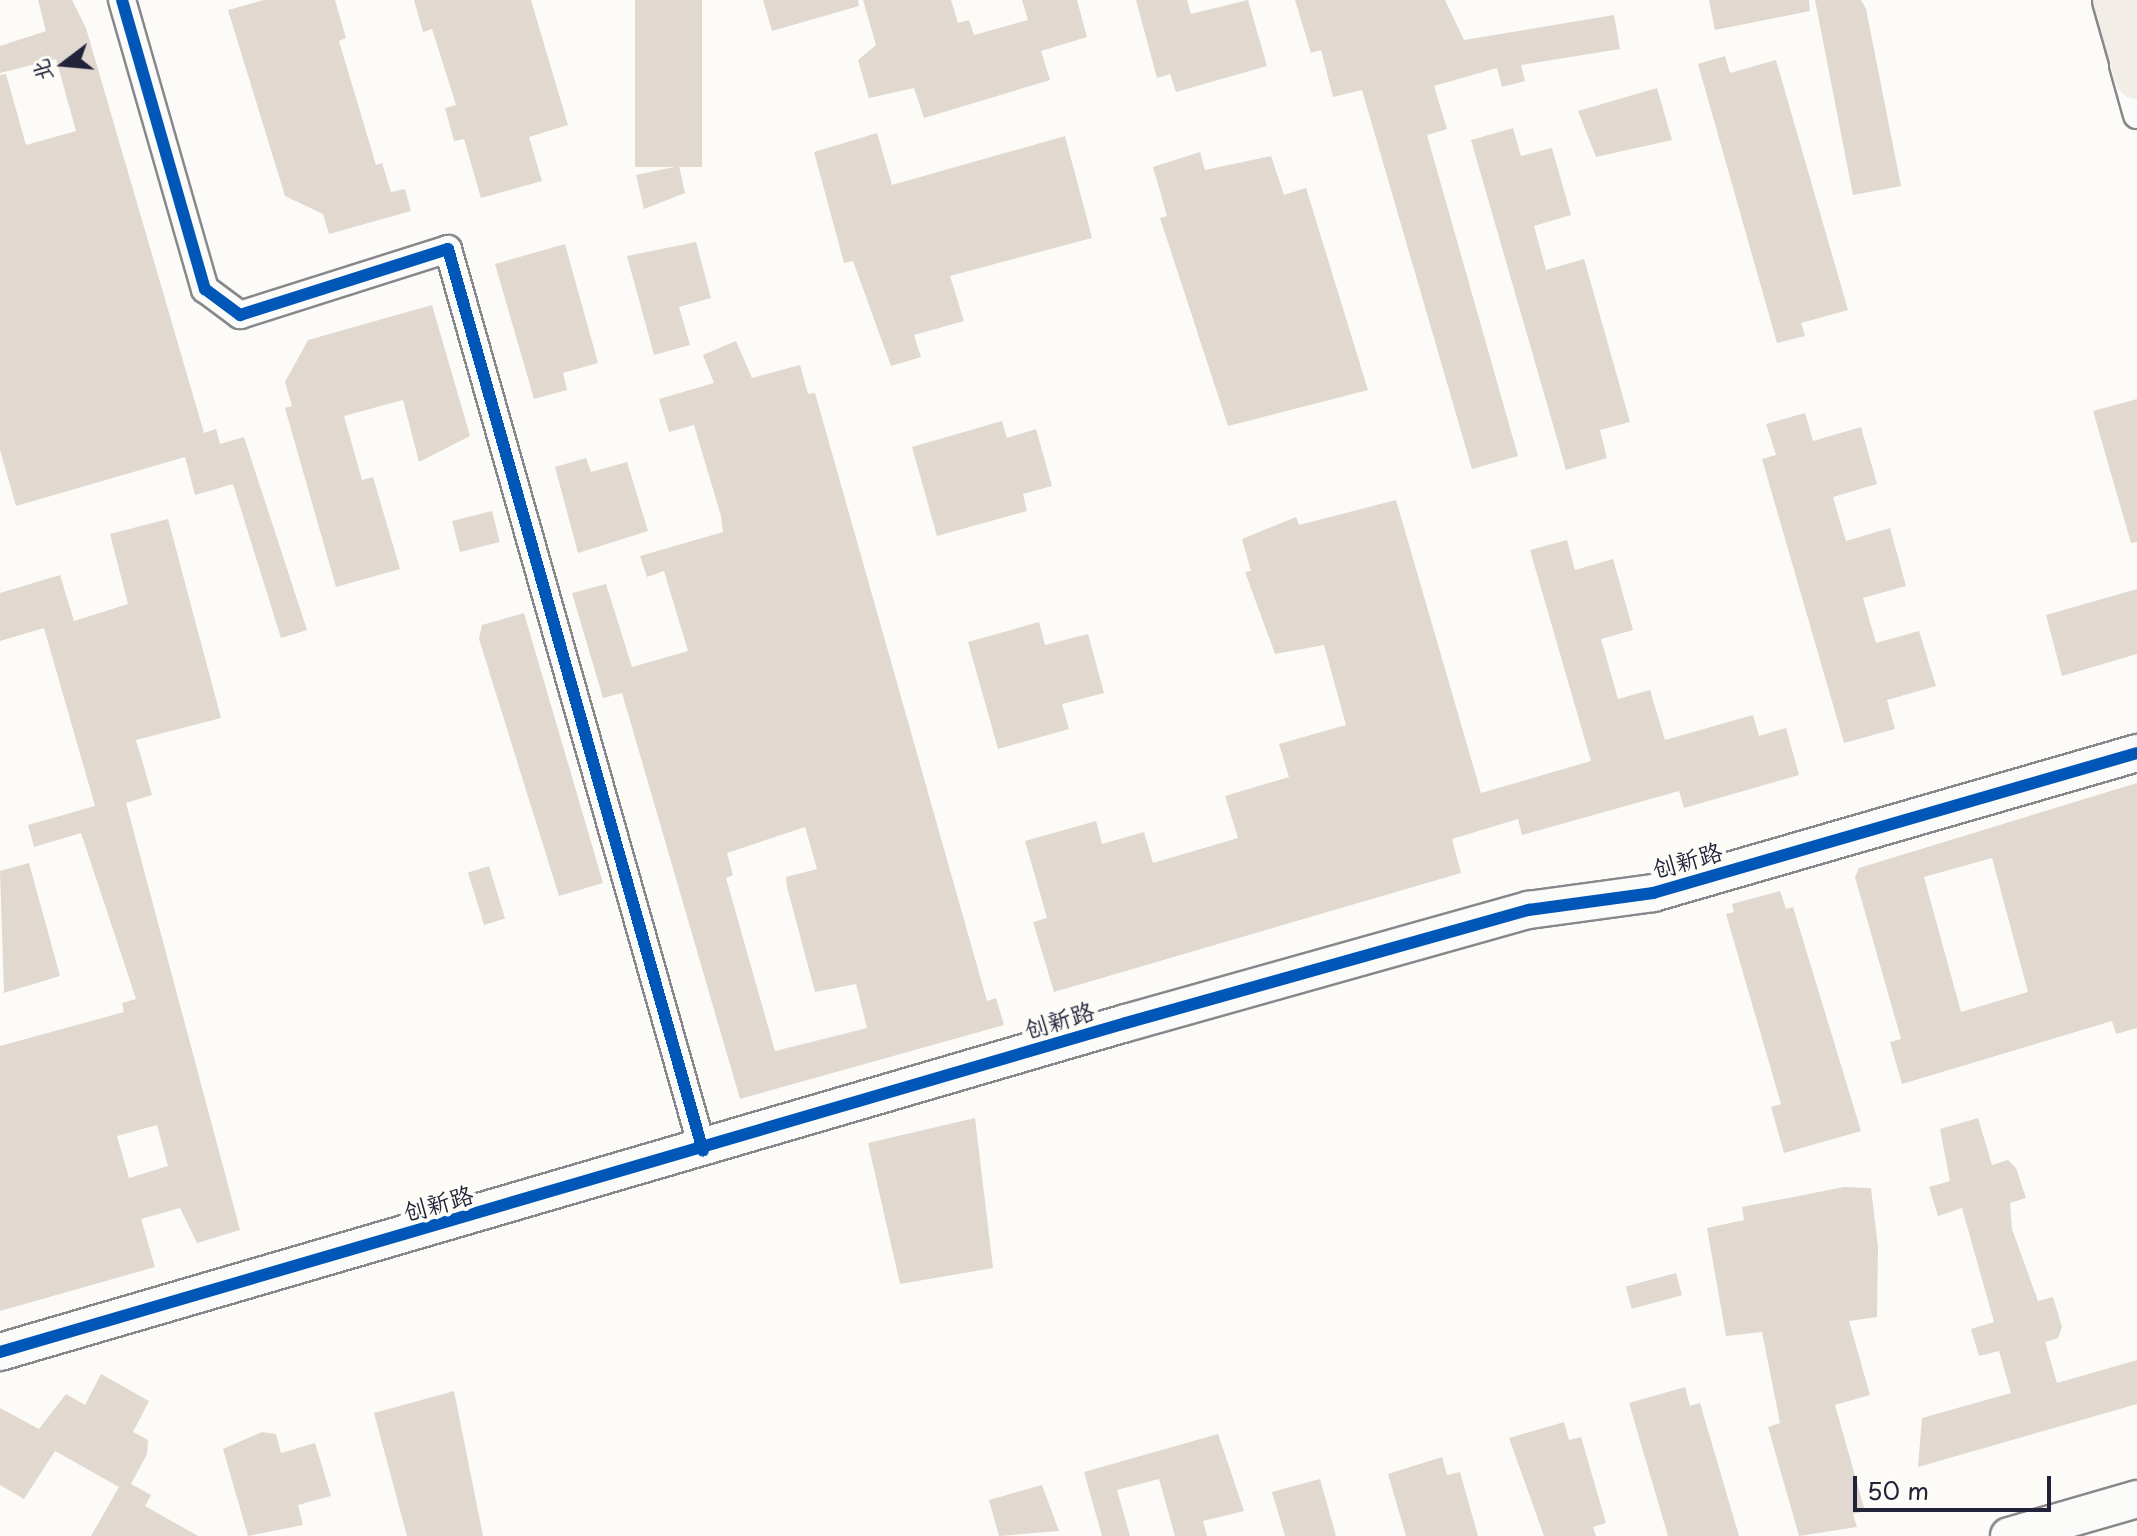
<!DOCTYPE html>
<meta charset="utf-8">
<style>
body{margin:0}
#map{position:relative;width:2137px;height:1536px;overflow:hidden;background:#fcfbf8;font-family:"Playpen Sans","LXGW WenKai TC",sans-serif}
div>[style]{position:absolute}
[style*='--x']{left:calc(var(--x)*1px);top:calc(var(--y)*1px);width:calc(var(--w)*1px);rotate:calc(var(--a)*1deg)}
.building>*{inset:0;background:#e1d8d0;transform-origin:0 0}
.roads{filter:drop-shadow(2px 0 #88888c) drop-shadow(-2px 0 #88888c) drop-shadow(0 2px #88888c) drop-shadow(0 -2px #88888c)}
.street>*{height:26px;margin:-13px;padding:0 13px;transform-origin:13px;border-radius:13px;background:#fbfbf9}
.secondary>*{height:36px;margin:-18px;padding:0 18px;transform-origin:18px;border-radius:18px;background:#fbfbf9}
.highway>*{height:44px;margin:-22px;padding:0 22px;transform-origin:22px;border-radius:22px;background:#f2eee7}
.cycleway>*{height:12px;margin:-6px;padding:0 6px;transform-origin:6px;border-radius:6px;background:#0057b8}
span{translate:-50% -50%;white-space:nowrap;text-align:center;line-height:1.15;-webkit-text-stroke:8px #fdfcf7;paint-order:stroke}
.street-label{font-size:24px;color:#22223b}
.north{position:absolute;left:24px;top:24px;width:80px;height:80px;-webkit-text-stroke:6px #fdfcf7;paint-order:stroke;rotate:254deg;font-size:22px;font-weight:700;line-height:32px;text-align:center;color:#22223b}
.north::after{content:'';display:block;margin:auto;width:28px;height:36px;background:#22223b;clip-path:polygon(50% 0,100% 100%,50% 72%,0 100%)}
.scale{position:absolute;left:1853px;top:1476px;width:198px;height:36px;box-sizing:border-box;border:4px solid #22223b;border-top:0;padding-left:10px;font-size:24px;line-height:28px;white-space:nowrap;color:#22223b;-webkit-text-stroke:6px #fdfcf7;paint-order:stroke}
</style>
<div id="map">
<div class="building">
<i style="clip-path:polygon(38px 0,72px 0,86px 28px,204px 433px,216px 429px,220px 444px,244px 437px,307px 630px,281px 638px,233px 484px,195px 495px,185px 457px,16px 506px,0 450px,0 75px,6px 74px,26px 145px,76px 131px,56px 59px,0 73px,0 46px,46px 31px)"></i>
<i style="clip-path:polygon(264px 0,335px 0,346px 38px,339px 41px,376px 165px,382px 163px,391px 192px,405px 189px,411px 211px,329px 234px,323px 214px,285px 196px,228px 10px)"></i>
<i style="clip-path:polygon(414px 0,531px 0,568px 125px,529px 137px,542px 181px,481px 198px,464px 139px,454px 141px,445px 108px,456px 105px,432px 29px,423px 32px)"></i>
<i style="left:635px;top:0;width:67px;height:167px"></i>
<i style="clip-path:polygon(763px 0,858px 0,859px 6px,772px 31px)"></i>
<i style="clip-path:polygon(863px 0,951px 0,958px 23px,969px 20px,974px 35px,1028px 20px,1022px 0,1077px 0,1087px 37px,1041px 51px,1050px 80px,924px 118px,914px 88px,869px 98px,858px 60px,876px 45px)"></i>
<i style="clip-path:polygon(1136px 0,1187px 0,1191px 14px,1248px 0,1267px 66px,1176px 92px,1170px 74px,1157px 78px)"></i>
<i style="clip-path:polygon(1295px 0,1445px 0,1464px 40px,1614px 15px,1620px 49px,1521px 65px,1525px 81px,1502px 87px,1497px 68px,1434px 86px,1447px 129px,1427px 135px,1518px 456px,1472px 469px,1362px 90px,1333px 97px,1321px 50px,1311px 53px)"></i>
<i style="clip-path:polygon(1709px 0,1809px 0,1810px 11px,1715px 30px)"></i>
<i style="clip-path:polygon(1815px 0,1861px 0,1866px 9px,1901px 186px,1853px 195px)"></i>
<i style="clip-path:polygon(1725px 56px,1730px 73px,1776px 60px,1848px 310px,1801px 323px,1805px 336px,1777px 343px,1698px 64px)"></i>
<i style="clip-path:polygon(1657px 88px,1672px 140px,1596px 157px,1578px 111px)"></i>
<i style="clip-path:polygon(1513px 128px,1521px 156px,1552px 148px,1571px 215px,1534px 226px,1546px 270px,1584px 259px,1630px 422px,1600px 430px,1607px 458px,1566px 470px,1471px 140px)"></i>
<i style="clip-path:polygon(877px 133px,892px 185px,1065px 136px,1092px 238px,950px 276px,964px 321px,914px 335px,921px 357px,891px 366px,853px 261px,844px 263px,814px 152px)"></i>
<i style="clip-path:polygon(1200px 152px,1205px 170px,1271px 156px,1284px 195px,1306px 188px,1368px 390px,1228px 426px,1160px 218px,1167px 216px,1153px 167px)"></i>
<i style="clip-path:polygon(679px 166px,685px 193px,644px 209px,636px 175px)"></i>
<i style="clip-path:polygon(696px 242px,711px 298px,679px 307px,690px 345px,654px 355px,627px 256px)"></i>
<i style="clip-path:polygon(565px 244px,598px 363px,563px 373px,567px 390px,534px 399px,495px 264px)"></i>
<i style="clip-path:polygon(432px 305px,470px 436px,419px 462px,403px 400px,344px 416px,362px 480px,373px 477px,400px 569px,336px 587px,285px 408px,292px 406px,285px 382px,308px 340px)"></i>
<i style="clip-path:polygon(evenodd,736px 341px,752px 378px,800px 365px,808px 394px,815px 393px,987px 1001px,996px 998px,1004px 1025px,740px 1099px,622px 693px,603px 698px,572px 593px,606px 584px,632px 667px,688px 651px,664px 571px,647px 577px,640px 556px,723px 532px,721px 516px,694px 425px,669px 432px,659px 399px,714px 383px,703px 355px,736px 341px,805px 827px,817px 869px,786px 877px,787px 887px,815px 992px,856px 984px,867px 1028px,775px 1051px,726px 878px,733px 875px,727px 853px,805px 827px)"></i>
<i style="clip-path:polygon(2137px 399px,2137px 542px,2131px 543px,2093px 411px)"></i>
<i style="clip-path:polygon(1805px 413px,1813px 441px,1861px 427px,1877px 484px,1833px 497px,1839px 518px,1846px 541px,1890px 528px,1906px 586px,1863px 598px,1876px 643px,1919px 631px,1936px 686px,1887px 700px,1895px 729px,1844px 743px,1762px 459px,1776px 455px,1766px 424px)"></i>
<i style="clip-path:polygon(1002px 421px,1007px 438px,1036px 429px,1052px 486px,1023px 494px,1027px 511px,937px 536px,912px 447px)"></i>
<i style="clip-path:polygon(586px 458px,591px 472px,627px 462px,648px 531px,578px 553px,555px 467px)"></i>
<i style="clip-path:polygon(1396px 500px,1481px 793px,1591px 761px,1530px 550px,1567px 540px,1575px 570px,1613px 559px,1633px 630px,1601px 639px,1618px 699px,1650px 690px,1665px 740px,1753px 715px,1759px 736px,1786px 728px,1799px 775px,1684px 808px,1679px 791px,1522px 835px,1518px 819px,1452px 839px,1461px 873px,1054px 992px,1033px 922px,1047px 918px,1025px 841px,1096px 821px,1102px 844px,1144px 832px,1153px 863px,1238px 838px,1225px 796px,1289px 777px,1279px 744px,1346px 725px,1324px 645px,1275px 654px,1245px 572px,1251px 571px,1242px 539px,1296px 517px,1299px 525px)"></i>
<i style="left:492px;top:511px;width:32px;height:41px;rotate:76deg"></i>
<i style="clip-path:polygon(evenodd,168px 519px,221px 718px,136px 740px,152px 795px,126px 803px,240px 1230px,197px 1243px,180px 1208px,141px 1219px,155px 1267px,0 1311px,0 1046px,124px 1012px,122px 1003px,136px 999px,81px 833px,34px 847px,28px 825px,95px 806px,44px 628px,0 641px,0 593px,60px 575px,74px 621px,128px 604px,110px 534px,168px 519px,157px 1125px,168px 1166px,129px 1178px,117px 1136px,157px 1125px)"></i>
<i style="clip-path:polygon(2137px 589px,2137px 654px,2062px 676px,2046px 615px)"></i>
<i style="clip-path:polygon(524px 613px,603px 883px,559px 896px,479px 639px,482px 625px)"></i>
<i style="clip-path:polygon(1039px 622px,1045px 645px,1088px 634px,1104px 693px,1062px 704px,1069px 729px,998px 749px,968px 642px)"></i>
<i style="clip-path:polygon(evenodd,2137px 783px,2137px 1028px,2116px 1034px,2112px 1021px,1902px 1084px,1890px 1042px,1901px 1039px,1855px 877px,1859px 868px,2137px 783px,1992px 858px,2028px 992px,1961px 1012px,1924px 877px,1992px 858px)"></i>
<i style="clip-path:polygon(29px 863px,60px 976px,4px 993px,0 871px)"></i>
<i style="left:489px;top:866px;width:55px;height:22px;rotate:73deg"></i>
<i style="clip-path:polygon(1780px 891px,1786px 909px,1793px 907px,1861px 1131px,1784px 1153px,1771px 1107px,1781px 1104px,1726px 914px,1734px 912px,1732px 904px)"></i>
<i style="clip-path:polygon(975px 1118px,993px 1268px,900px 1284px,868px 1143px)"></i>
<i style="clip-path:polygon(1978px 1118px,1992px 1165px,2008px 1160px,2016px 1168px,2026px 1198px,2010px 1203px,2012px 1229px,2038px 1301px,2053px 1297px,2062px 1327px,2058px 1338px,2045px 1342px,2057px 1383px,2137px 1360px,2137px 1404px,1918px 1467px,1922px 1418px,2011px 1393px,1999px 1351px,1979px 1356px,1971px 1329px,1994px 1322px,1962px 1208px,1938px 1216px,1929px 1187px,1950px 1181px,1940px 1129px)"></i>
<i style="clip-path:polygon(1844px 1187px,1871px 1188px,1878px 1247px,1877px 1317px,1849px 1321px,1870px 1395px,1835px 1405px,1865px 1511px,1853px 1514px,1857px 1527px,1799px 1536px,1768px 1427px,1780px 1423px,1762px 1332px,1726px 1336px,1707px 1228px,1744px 1220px,1742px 1207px)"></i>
<i style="left:1676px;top:1273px;width:23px;height:52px;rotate:75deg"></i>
<i style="clip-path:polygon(101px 1374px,149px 1401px,133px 1432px,148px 1440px,147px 1454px,131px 1484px,151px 1495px,145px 1506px,198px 1536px,91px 1536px,119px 1487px,55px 1451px,24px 1499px,0 1485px,0 1408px,39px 1429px,66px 1394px,85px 1405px)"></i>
<i style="clip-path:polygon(1685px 1387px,1690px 1406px,1700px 1403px,1739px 1536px,1668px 1536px,1629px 1403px)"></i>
<i style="clip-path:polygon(454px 1391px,483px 1536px,407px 1536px,374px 1413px)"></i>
<i style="clip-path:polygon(1564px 1422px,1569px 1440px,1581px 1437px,1606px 1523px,1593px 1527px,1596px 1536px,1544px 1536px,1509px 1438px)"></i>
<i style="clip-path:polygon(262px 1432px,276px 1434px,281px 1453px,315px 1443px,331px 1496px,298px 1505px,303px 1525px,248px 1536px,223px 1449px)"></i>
<i style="clip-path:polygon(1218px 1434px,1244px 1511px,1203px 1521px,1207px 1536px,1175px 1536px,1159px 1479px,1117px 1490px,1130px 1536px,1102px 1536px,1084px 1472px)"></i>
<i style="clip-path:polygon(1442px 1457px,1447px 1475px,1460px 1472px,1478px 1536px,1406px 1536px,1388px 1474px)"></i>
<i style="clip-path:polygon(1320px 1479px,1336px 1536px,1285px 1536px,1272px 1492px)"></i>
<i style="clip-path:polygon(1042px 1485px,1059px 1531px,999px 1536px,989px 1500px)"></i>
</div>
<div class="roads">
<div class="street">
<i style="--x:122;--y:0;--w:301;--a:74"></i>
<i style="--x:205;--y:289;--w:44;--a:36.6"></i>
<i style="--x:240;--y:315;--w:218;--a:-17.6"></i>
<i style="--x:448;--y:249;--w:937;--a:74.21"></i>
<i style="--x:2123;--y:65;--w:52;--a:74.4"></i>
</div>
<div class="secondary">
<i style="--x:0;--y:1352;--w:1173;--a:-16.29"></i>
<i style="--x:1126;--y:1023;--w:419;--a:-15.7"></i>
<i style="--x:1529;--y:910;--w:125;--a:-7.8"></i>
<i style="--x:1653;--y:893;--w:504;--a:-16.13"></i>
<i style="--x:2009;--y:1536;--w:133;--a:-16.1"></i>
</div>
<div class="highway">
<i style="--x:2115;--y:0;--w:80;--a:74.1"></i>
</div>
</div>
<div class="cycleway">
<i style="--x:122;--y:0;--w:301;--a:74"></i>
<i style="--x:205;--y:289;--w:44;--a:36.6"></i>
<i style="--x:240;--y:315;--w:218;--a:-17.6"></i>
<i style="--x:448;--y:249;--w:937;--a:74.21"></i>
<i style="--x:0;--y:1352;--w:1173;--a:-16.29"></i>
<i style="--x:1126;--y:1023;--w:419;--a:-15.7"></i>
<i style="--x:1529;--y:910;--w:125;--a:-7.8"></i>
<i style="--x:1653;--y:893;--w:504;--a:-16.13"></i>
</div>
<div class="street-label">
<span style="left:1687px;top:860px;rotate:-16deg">创新路</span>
<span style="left:1059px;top:1020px;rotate:-17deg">创新路</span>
<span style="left:438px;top:1203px;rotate:-16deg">创新路</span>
</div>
<div class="north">北</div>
<div class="scale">50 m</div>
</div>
